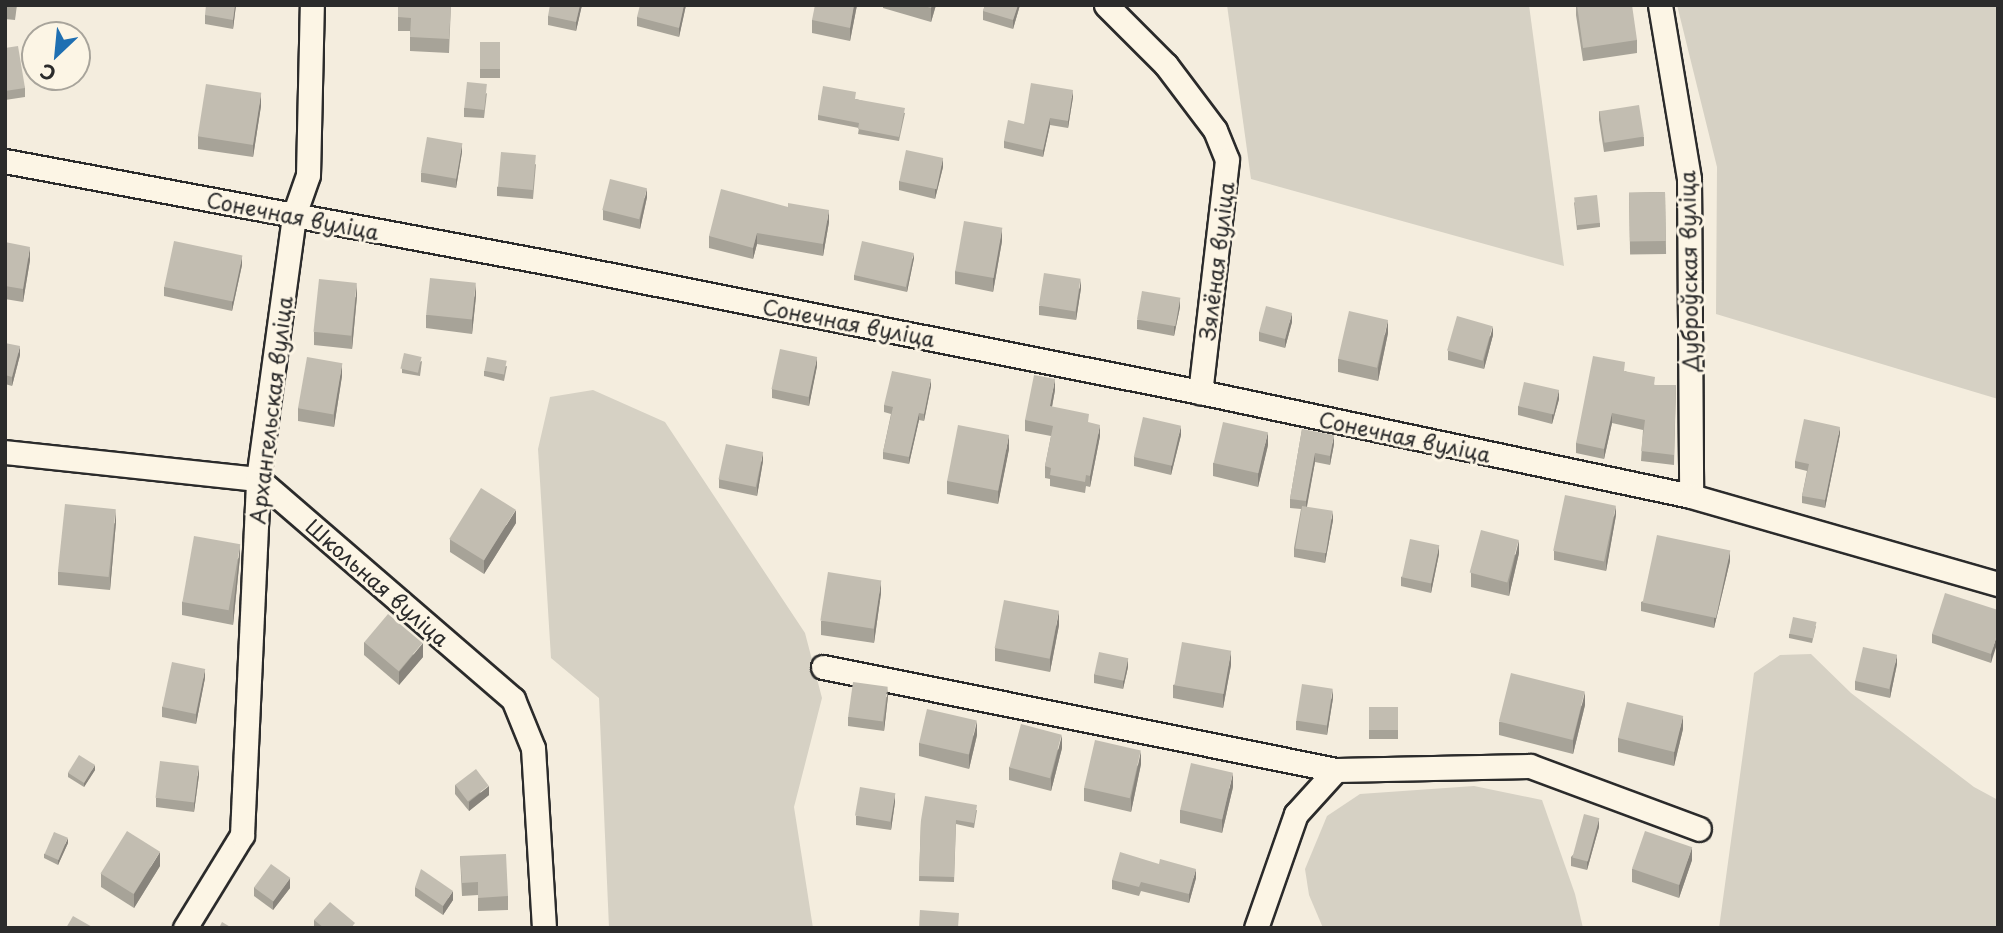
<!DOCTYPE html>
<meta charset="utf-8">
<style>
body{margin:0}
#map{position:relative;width:2003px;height:933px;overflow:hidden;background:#f4edde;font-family:"Playpen Sans",sans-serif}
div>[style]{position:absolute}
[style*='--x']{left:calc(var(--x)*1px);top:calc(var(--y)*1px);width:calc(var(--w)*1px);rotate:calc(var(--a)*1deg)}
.green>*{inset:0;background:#d6d1c4}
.roads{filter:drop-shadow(2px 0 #2b2b2b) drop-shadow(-2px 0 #2b2b2b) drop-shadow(0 2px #2b2b2b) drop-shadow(0 -2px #2b2b2b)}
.minor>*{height:23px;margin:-11.5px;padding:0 11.5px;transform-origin:11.5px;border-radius:11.5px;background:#fcf5e5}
.wall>*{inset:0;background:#a7a398;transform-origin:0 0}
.shaded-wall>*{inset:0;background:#88847c}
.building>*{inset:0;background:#c2bdb1;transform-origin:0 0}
span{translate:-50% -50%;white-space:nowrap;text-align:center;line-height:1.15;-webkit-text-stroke:6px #fcf5e5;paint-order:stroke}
.street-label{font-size:21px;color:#2b2b2b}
.frame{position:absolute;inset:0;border:7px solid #2b2b2b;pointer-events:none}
.north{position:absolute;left:21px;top:21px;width:70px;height:70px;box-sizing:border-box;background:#fcf5e5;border:2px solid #a8a49b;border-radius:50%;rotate:206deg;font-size:19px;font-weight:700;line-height:28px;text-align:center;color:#2b2b2b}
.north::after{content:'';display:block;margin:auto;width:24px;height:32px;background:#1f6fb2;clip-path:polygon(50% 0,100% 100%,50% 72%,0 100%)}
</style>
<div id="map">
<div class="green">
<i style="clip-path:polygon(1227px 5px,1529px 5px,1564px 266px,1251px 179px)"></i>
<i style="clip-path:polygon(1677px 5px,1998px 5px,1998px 399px,1716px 314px,1717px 167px)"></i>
<i style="clip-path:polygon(593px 390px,665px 422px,805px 633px,822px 698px,794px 807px,813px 928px,609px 928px,599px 698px,551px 658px,538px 449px,550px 397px)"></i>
<i style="clip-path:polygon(1811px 654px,1851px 693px,1974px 787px,1998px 800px,1998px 928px,1719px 928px,1754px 673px,1780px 655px)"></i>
<i style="clip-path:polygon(1474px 786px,1542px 800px,1575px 894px,1583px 928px,1323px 928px,1309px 895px,1305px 869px,1327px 816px,1360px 794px)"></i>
</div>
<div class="roads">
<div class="minor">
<i style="--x:1106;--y:5;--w:85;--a:45"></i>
<i style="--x:1166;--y:65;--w:81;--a:53"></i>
<i style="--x:1215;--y:130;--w:32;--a:68"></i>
<i style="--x:1227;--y:160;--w:234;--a:96.6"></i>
<i style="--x:1660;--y:5;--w:176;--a:80.5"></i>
<i style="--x:1689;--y:179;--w:317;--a:89.6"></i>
<i style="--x:5;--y:161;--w:561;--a:10.59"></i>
<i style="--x:556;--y:264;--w:657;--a:11.24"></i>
<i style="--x:1200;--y:392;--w:502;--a:11.96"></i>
<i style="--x:1691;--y:496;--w:319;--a:16"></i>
<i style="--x:5;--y:452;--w:254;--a:6.1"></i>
<i style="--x:258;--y:479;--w:337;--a:40.8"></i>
<i style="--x:513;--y:699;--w:53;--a:67.8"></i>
<i style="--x:533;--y:748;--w:180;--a:86.5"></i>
<i style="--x:823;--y:667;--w:523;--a:11.35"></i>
<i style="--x:1336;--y:770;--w:194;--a:-1.2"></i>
<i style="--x:1530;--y:766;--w:180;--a:20.4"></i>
<i style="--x:185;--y:928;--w:109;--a:-58.5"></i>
<i style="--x:242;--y:835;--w:356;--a:-87.4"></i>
<i style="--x:258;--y:479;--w:266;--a:-82.2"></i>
<i style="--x:294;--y:215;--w:42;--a:-70.7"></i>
<i style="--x:308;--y:175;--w:170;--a:-88.7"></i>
<i style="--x:1256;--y:928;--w:121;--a:-70.7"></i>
<i style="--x:1296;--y:814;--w:59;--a:-47.7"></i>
</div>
</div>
<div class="wall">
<i style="clip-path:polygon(5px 5px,17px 5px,15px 20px,5px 19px)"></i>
<i style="clip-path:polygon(236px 5px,233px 29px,205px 24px,205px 15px)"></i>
<i style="clip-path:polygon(398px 5px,451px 5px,449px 53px,410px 51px,410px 31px,398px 31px)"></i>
<i style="clip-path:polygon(582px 5px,576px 31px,548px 25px,548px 16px)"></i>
<i style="clip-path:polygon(686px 5px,679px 37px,637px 26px,637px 17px)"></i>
<i style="clip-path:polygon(857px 5px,850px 41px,812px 33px,812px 20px)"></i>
<i style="clip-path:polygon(883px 5px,936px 5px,931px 22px,883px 8px)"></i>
<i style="clip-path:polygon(985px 5px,1020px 5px,1013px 29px,983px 20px,983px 11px)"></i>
<i style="clip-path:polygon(1576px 5px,1637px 40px,1637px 53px,1583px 61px,1576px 15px)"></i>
<i style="left:480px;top:42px;width:20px;height:36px"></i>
<i style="clip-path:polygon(5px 48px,25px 88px,25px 97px,5px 100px)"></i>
<i style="clip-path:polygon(487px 93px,484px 118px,464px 117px,464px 108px)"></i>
<i style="clip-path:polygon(1073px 97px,1068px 128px,1050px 125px,1043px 157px,1004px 148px,1004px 141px,1024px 124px)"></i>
<i style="clip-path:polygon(856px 99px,905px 113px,899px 141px,858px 134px,859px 128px,818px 120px,818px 115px)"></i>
<i style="clip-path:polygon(261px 106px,253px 157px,198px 149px,198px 136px)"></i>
<i style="clip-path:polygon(1599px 111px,1644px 137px,1644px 146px,1604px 152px,1599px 120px)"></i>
<i style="clip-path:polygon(462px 152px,456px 188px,421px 182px,421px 173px)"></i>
<i style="clip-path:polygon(536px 164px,533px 199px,497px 196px,497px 187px)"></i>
<i style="clip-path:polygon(943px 167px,935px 199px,899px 190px,899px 181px)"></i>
<i style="left:1665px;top:192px;width:62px;height:36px;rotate:89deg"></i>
<i style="clip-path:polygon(647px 197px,640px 229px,603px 220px,603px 210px)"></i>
<i style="clip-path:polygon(1574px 202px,1600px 223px,1600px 227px,1577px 230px)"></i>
<i style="clip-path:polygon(829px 222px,823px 256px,757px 244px,753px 259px,709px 248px,709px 236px)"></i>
<i style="clip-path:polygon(1002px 241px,993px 292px,955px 284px,955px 271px)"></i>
<i style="clip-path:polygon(5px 242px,30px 260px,23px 302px,5px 299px)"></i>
<i style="clip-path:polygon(914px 258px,907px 292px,854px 280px,854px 275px)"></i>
<i style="clip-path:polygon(242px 265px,232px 311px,164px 296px,164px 287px)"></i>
<i style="clip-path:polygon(1081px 288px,1076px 320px,1039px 315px,1039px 306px)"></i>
<i style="clip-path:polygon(357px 296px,352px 349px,314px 345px,314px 332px)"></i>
<i style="clip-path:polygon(476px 296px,472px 334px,426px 328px,426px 315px)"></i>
<i style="clip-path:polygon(1180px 307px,1174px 336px,1137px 329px,1137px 320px)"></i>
<i style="clip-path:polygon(1292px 322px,1285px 348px,1259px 341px,1259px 332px)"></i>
<i style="clip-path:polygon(1388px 333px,1378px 381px,1338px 372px,1338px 359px)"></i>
<i style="clip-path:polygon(1493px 335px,1484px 369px,1448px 360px,1448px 351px)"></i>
<i style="clip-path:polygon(5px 343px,20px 355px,12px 386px,5px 384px)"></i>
<i style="clip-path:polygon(422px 361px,420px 376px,402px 373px,402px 369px)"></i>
<i style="clip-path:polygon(507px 366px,504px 381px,484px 376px,484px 371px)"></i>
<i style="clip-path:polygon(817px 366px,809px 406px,772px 398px,772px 389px)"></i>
<i style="clip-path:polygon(1625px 371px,1655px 385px,1676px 385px,1674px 465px,1641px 461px,1643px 430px,1612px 423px,1604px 459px,1576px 453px,1576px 443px)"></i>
<i style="clip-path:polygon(342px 376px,334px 427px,298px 421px,298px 408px)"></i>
<i style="clip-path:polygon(931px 386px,924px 421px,919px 420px,909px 464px,883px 459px,883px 452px,891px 414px,884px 412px,884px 405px)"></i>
<i style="clip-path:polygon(1055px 390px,1052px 407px,1089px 423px,1100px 436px,1090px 487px,1086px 486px,1085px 493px,1050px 486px,1050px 479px,1045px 478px,1045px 466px,1051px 436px,1025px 431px,1025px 420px)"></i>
<i style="clip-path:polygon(1559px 399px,1552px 424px,1518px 415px,1518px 406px)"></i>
<i style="clip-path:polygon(1302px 429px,1334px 444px,1330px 465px,1315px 462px,1307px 507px,1333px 520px,1325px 563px,1294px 557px,1294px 548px,1301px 509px,1290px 508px,1290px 499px)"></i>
<i style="clip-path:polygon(1840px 434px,1825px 508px,1802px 503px,1802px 496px,1807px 471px,1795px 468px,1795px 461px)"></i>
<i style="clip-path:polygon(1181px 435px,1171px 475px,1134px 466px,1134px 457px)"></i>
<i style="clip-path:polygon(1268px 445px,1258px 487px,1213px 476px,1213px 463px)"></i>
<i style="clip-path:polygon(1009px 449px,998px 504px,947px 494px,947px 481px)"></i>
<i style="clip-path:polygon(763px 461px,757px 496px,719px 488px,719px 479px)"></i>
<i style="clip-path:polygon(1616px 515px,1606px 571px,1554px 560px,1554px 551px)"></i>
<i style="clip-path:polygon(116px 522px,110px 590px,58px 585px,58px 572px)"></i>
<i style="clip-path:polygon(516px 523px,484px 574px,450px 552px,450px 539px)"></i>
<i style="clip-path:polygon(1519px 553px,1509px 596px,1471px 587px,1471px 573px)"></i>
<i style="clip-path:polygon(1439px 554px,1431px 593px,1401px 586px,1401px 577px)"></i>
<i style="clip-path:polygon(240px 557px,233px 625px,182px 615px,182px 602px)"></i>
<i style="clip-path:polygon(1730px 561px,1714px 628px,1641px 611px,1641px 602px)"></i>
<i style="clip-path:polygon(881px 593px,874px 643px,821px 635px,821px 621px)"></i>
<i style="clip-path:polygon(1998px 610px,1991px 663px,1932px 643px,1932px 634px)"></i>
<i style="clip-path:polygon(1059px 625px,1050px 672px,995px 661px,995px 648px)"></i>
<i style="clip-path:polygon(1816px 626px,1812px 643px,1789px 638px,1789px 634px)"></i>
<i style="clip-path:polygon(364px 642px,423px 657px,399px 685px,364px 655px)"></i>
<i style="clip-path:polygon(1897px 664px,1890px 698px,1855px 690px,1855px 681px)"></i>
<i style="clip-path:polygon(1231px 665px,1223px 708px,1173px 698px,1173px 685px)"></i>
<i style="clip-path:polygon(1128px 667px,1123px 689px,1094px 683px,1094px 674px)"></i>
<i style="clip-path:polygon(205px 678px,196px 724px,162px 717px,162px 707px)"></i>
<i style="clip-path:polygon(888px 696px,884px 731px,848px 726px,848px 717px)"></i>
<i style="clip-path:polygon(1333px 698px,1327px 735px,1296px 730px,1296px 721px)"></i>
<i style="clip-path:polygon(1585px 705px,1573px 754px,1499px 735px,1499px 722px)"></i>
<i style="left:1369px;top:707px;width:29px;height:32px"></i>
<i style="clip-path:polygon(1683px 729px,1674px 766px,1618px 752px,1618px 738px)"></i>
<i style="clip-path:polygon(977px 735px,969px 769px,919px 756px,919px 743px)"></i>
<i style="clip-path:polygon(1062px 748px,1051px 791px,1009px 780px,1009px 767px)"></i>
<i style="clip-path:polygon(1141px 764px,1131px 812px,1084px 801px,1084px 788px)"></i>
<i style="clip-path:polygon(95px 770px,84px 787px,68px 777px,68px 773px)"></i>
<i style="clip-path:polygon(199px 775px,194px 812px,156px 807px,156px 798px)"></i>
<i style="clip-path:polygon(455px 785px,489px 795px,469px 811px,455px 794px)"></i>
<i style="clip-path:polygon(1233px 787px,1222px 833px,1180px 823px,1180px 810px)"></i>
<i style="clip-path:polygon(895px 802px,891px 830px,856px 825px,856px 816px)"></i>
<i style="clip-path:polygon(977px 810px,974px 828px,956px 824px,954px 882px,919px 881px,921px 820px)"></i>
<i style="clip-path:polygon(1599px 827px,1587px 870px,1571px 866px,1571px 857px)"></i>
<i style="clip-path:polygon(68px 843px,58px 865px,44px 858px,44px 854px)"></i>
<i style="clip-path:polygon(460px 856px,508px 896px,508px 910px,478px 911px,478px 895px,462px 896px)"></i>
<i style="clip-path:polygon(1692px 860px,1679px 898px,1632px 882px,1632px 869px)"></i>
<i style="clip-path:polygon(160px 866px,134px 908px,101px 887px,101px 874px)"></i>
<i style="clip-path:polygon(1196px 878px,1189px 903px,1141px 891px,1139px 896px,1112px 889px,1112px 880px)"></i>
<i style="clip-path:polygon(254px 887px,290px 888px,273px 910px,254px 896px)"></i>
<i style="clip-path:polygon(415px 887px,453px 900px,443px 915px,415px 896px)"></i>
<i style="clip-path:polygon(314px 920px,355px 928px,314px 928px)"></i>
</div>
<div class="shaded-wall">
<i style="clip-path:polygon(235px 5px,236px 5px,233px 29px,233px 20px)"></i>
<i style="clip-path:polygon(580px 5px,582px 5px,576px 31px,576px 22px)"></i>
<i style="clip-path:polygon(684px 5px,686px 5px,679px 37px,679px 28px)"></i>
<i style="clip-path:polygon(854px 5px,857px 5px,850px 41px,850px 28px)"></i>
<i style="clip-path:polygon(932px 5px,936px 5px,931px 22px,931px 8px)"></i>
<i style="clip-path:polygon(1018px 5px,1020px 5px,1013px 29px,1013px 20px)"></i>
<i style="clip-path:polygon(1073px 90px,1073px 97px,1068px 128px,1068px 121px)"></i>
<i style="clip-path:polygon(261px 93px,261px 106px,253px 157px,253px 144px)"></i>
<i style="clip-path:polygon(1050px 118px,1050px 125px,1043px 157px,1043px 150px)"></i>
<i style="clip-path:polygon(462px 143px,462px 152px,456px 188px,456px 179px)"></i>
<i style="clip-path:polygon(943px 158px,943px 167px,935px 199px,935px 190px)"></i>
<i style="clip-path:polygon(647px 188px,647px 197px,640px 229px,640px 220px)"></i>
<i style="clip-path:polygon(829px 210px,829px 222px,823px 256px,823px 244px)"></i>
<i style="clip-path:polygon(1002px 228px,1002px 241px,993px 292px,993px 278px)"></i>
<i style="clip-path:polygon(757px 233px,757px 244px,753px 259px,753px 248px)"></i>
<i style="clip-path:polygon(30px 247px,30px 260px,23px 302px,23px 289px)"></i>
<i style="clip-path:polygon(914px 253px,914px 258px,907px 292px,907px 287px)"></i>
<i style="clip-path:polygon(242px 256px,242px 265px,232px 311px,232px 301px)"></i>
<i style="clip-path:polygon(1081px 279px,1081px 288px,1076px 320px,1076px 311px)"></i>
<i style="clip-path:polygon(357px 283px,357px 296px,352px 349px,352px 335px)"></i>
<i style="clip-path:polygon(476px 283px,476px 296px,472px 334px,472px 320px)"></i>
<i style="clip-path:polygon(1180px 298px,1180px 307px,1174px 336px,1174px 327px)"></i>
<i style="clip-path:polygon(1292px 313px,1292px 322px,1285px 348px,1285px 339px)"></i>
<i style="clip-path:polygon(1388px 320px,1388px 333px,1378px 381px,1378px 368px)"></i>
<i style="clip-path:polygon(1493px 326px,1493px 335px,1484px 369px,1484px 360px)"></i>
<i style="clip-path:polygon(20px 346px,20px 355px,12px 386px,12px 377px)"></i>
<i style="clip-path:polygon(817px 357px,817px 366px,809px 406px,809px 397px)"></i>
<i style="clip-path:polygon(342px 363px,342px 376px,334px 427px,334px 414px)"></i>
<i style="clip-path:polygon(931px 379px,931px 386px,924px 421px,924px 414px)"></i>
<i style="clip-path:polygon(1055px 379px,1055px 390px,1050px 417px,1050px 406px)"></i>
<i style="clip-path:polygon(1559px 390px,1559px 399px,1552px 424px,1552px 415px)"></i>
<i style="clip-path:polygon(919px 413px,919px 420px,909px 464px,909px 457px)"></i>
<i style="clip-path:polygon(1612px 413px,1612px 423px,1604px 459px,1604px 449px)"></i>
<i style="clip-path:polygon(1100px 425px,1100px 436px,1090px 487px,1090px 476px)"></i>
<i style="clip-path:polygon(1181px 426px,1181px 435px,1171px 475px,1171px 466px)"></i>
<i style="clip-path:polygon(1840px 427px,1840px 434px,1825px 508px,1825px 500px)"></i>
<i style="clip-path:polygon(1268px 432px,1268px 445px,1258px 487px,1258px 473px)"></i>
<i style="clip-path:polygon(1009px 435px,1009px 449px,998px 504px,998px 491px)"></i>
<i style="clip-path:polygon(1334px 435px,1334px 444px,1330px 465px,1330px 456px)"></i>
<i style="clip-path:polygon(763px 452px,763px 461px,757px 496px,757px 487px)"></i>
<i style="clip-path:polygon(1315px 453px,1315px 462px,1306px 510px,1306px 501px)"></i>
<i style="clip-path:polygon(1616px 506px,1616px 515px,1606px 571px,1606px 561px)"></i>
<i style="clip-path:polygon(116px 509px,116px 522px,110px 590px,110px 577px)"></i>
<i style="clip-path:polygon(516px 510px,516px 523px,484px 574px,484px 560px)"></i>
<i style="clip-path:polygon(1333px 511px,1333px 520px,1325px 563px,1325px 554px)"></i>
<i style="clip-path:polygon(1519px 540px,1519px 553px,1509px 596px,1509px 582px)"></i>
<i style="clip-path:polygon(240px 544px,240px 557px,233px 625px,233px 611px)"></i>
<i style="clip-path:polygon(1439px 545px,1439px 554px,1431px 593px,1431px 584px)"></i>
<i style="clip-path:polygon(1730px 551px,1730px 561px,1714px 628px,1714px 619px)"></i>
<i style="clip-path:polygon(881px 580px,881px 593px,874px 643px,874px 630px)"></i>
<i style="clip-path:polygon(1059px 611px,1059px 625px,1050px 672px,1050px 659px)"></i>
<i style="clip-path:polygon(1998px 632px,1998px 641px,1991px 663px,1991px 654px)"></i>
<i style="clip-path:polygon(423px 643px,423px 657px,399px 685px,399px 672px)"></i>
<i style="clip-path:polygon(1231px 651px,1231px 665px,1223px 708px,1223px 694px)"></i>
<i style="clip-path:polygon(1897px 655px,1897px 664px,1890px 698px,1890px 688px)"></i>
<i style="clip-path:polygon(1128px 658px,1128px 667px,1123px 689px,1123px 680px)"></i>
<i style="clip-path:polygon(205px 669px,205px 678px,196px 724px,196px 715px)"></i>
<i style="clip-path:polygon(888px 687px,888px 696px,884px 731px,884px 722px)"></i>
<i style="clip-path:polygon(1333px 689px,1333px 698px,1327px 735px,1327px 726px)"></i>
<i style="clip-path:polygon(1585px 692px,1585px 705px,1573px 754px,1573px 741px)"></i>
<i style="clip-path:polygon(1683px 716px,1683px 729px,1674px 766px,1674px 752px)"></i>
<i style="clip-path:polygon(977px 721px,977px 735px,969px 769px,969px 755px)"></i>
<i style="clip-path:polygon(1062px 735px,1062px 748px,1051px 791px,1051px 778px)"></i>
<i style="clip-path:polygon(1141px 751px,1141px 764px,1131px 812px,1131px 798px)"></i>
<i style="clip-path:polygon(95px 765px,95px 770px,84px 787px,84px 783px)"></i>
<i style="clip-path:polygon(199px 766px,199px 775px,194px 812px,194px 803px)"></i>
<i style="clip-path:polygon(1233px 773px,1233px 787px,1222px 833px,1222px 820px)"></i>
<i style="clip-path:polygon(489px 786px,489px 795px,469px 811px,469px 802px)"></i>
<i style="clip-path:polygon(895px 793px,895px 802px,891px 830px,891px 821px)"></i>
<i style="clip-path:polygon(1599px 818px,1599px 827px,1587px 870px,1587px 861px)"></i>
<i style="clip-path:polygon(68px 838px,68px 843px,58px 865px,58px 860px)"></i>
<i style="clip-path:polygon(1692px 847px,1692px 860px,1679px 898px,1679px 885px)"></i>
<i style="clip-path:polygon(160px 852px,160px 866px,134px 908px,134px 894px)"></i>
<i style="clip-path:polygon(1196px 869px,1196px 878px,1189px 903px,1189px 894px)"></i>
<i style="clip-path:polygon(290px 878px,290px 888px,273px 910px,273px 901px)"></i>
<i style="clip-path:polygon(453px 891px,453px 900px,443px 915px,443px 906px)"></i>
</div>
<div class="building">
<i style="clip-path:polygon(206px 5px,235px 5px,233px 20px,205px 15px)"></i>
<i style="clip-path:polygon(398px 5px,451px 5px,449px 39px,410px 37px,411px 18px,398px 17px)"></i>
<i style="clip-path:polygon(550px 5px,580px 5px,576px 22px,548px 16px)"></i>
<i style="clip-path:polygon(640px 5px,684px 5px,679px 28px,637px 17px)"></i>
<i style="clip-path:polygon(815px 5px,854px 5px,850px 28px,812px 20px)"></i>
<i style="clip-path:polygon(921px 5px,932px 5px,931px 8px)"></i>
<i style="clip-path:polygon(985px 5px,1018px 5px,1013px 20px,983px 11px)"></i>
<i style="clip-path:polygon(1577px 5px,1632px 5px,1637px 40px,1583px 48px)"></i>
<i style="left:480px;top:42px;width:20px;height:27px"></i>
<i style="clip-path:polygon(18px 46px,25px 88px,5px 91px,5px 48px)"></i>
<i style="left:467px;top:82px;width:20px;height:26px;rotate:6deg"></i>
<i style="clip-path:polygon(1031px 83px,1073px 90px,1068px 121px,1050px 118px,1043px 150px,1004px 141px,1008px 120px,1024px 124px)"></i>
<i style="left:206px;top:84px;width:56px;height:53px;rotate:9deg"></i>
<i style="clip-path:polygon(823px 86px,856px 92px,855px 99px,905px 108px,899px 137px,858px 129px,859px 123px,818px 115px)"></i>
<i style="left:1639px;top:105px;width:32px;height:40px;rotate:81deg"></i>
<i style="left:427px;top:137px;width:36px;height:36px;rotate:10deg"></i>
<i style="left:906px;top:150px;width:38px;height:32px;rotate:12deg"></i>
<i style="left:501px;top:152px;width:35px;height:35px;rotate:5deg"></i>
<i style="left:610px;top:179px;width:38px;height:32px;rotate:14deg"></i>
<i style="clip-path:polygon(721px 189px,788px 207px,788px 203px,829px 210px,823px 244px,757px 233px,753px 248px,709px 236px)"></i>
<i style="left:1665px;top:192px;width:49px;height:36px;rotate:89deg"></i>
<i style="left:1597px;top:195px;width:28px;height:23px;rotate:84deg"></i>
<i style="left:964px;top:221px;width:39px;height:51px;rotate:10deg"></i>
<i style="left:174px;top:241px;width:70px;height:47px;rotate:12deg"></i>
<i style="left:862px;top:241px;width:53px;height:35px;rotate:13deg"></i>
<i style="clip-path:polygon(5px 242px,30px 247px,23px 289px,5px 286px)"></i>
<i style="left:1044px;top:273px;width:37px;height:33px;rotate:9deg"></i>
<i style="left:430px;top:278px;width:46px;height:37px;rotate:6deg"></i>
<i style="left:319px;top:279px;width:38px;height:53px;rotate:6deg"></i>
<i style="left:1142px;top:291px;width:39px;height:29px;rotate:10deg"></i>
<i style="left:1266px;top:306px;width:27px;height:27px;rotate:15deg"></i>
<i style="left:1349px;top:311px;width:40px;height:49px;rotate:13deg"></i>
<i style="left:1457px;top:316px;width:37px;height:36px;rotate:16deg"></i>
<i style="clip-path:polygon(5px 343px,20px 346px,12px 377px,5px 375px)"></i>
<i style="left:780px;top:349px;width:38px;height:41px;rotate:12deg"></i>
<i style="left:404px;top:353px;width:18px;height:16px;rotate:13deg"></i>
<i style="clip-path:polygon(1593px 356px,1625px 362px,1624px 371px,1655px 377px,1654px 385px,1676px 385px,1674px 455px,1641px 451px,1645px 420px,1612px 413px,1604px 449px,1576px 443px)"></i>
<i style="left:307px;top:357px;width:36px;height:52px;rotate:10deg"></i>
<i style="left:487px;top:357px;width:20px;height:14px;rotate:11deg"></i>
<i style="clip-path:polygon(892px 371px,931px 379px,924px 414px,919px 413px,909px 457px,883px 452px,893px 407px,884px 405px)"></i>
<i style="clip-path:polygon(1034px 375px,1055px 379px,1050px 406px,1089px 414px,1088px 422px,1100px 425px,1090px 476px,1086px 475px,1085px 482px,1050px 475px,1051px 468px,1045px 466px,1053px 426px,1025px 420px)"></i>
<i style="left:1524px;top:382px;width:36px;height:25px;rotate:13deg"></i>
<i style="left:1143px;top:417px;width:39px;height:41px;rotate:13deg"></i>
<i style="clip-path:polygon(1804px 419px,1840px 427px,1825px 500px,1802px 496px,1809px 464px,1795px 461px)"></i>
<i style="left:1223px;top:422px;width:46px;height:42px;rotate:13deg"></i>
<i style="left:958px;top:425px;width:52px;height:57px;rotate:11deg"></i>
<i style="clip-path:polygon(1302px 429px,1334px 435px,1330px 456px,1315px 453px,1306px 501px,1290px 499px)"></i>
<i style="left:726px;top:444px;width:38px;height:36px;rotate:12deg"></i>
<i style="left:481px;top:488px;width:41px;height:60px;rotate:32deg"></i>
<i style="left:1565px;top:495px;width:52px;height:57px;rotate:12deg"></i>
<i style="left:65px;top:504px;width:51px;height:68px;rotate:6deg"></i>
<i style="left:1302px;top:506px;width:31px;height:43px;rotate:9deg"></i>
<i style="left:1481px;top:530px;width:39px;height:44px;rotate:15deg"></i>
<i style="left:1657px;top:535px;width:75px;height:69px;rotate:12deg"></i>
<i style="left:194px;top:536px;width:47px;height:67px;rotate:10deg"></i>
<i style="left:1410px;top:539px;width:30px;height:39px;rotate:12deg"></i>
<i style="left:828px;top:572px;width:54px;height:49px;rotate:9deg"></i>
<i style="clip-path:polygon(1945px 593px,1998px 610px,1998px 632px,1991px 654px,1932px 634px)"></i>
<i style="left:1004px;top:600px;width:56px;height:49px;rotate:11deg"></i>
<i style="left:388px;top:614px;width:45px;height:37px;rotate:40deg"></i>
<i style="left:1793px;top:617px;width:24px;height:17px;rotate:12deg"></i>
<i style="left:1182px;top:642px;width:50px;height:44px;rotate:10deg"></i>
<i style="left:1863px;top:647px;width:35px;height:35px;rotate:13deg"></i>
<i style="left:1099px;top:652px;width:30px;height:23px;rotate:12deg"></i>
<i style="left:172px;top:662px;width:34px;height:46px;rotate:12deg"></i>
<i style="left:1511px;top:673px;width:76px;height:50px;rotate:14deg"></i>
<i style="left:853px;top:682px;width:35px;height:35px;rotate:8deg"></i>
<i style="left:1302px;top:684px;width:31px;height:37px;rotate:9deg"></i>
<i style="left:1627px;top:702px;width:58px;height:37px;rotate:14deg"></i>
<i style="left:1369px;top:707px;width:29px;height:23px"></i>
<i style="left:927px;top:709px;width:51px;height:35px;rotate:13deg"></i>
<i style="left:1021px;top:724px;width:42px;height:45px;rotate:15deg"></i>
<i style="left:1095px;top:740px;width:47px;height:49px;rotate:13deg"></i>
<i style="left:79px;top:755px;width:19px;height:21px;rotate:32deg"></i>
<i style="left:160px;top:761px;width:39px;height:37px;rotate:7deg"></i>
<i style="left:1191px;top:763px;width:43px;height:48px;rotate:13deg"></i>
<i style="left:476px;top:769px;width:21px;height:26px;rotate:53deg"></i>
<i style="left:860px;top:787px;width:36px;height:29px;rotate:10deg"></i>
<i style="clip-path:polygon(925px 796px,977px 805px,974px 823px,956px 820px,954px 877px,919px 876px,921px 820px)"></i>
<i style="left:1584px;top:814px;width:16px;height:45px;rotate:15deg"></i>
<i style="left:127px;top:831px;width:39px;height:50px;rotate:32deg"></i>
<i style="left:1645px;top:831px;width:50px;height:40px;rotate:19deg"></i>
<i style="left:54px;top:832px;width:15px;height:24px;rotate:23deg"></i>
<i style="clip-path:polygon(1120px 852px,1159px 864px,1160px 859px,1196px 869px,1189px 894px,1141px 882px,1139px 887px,1112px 880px)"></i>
<i style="clip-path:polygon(506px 854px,508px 896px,478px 898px,478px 882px,462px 883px,460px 856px)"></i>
<i style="left:271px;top:864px;width:24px;height:29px;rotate:36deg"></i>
<i style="clip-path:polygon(421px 869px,453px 891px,443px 906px,415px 887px)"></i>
<i style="clip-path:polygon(330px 902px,355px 923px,351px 928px,324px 928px,314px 920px)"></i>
<i style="clip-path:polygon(920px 910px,959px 913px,958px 928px,919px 928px)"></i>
<i style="clip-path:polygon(73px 916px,94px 928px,66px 928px)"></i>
<i style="clip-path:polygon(222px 922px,232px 928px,219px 928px)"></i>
</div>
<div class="street-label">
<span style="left:293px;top:215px;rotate:11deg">Сонечная вуліца</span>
<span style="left:1216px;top:261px;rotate:-83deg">Зялёная вуліца</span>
<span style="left:1688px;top:271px;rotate:-91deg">Дуброўская вуліца</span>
<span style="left:849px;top:322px;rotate:11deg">Сонечная вуліца</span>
<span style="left:270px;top:410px;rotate:-83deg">Архангельская вуліца</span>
<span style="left:1405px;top:436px;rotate:12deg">Сонечная вуліца</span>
<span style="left:378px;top:582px;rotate:41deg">Школьная вуліца</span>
</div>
<div class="frame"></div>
<div class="north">С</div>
</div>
